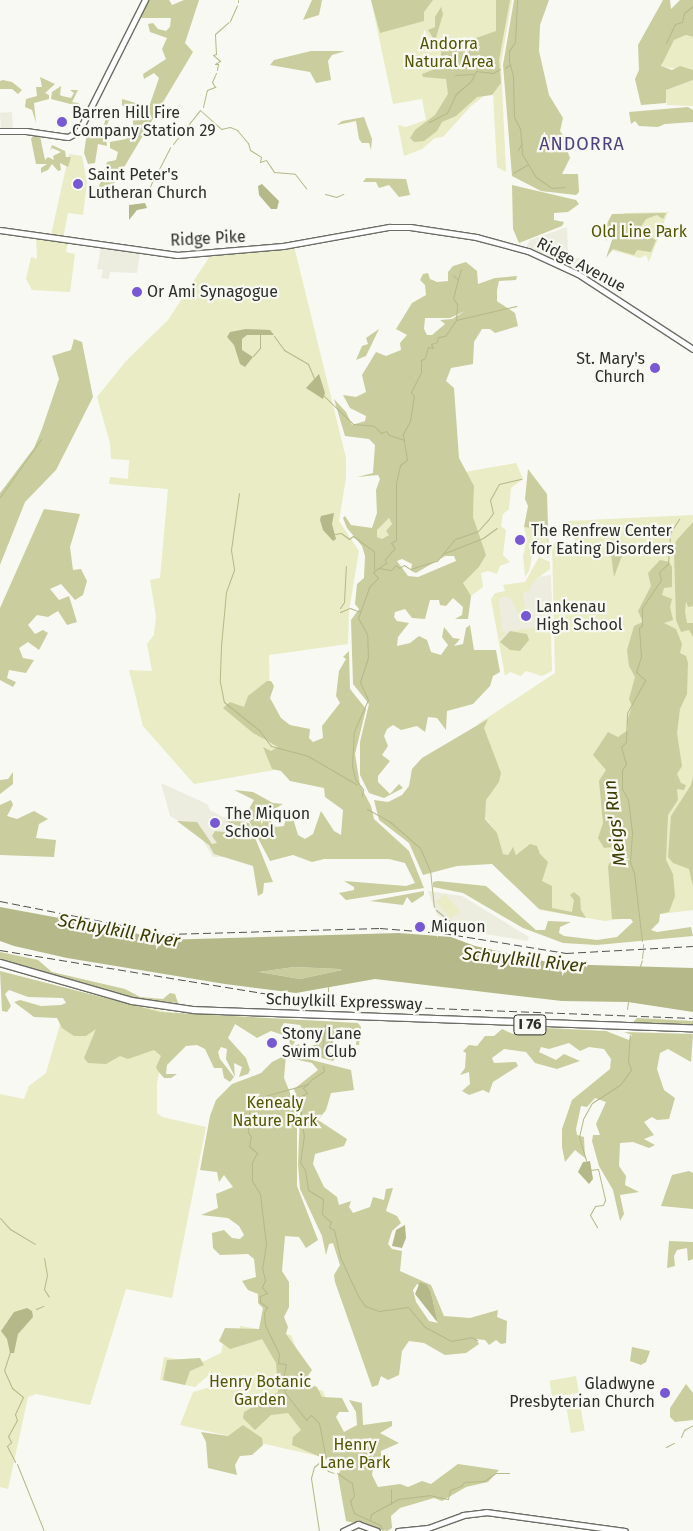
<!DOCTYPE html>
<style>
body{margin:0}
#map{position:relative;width:693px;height:1531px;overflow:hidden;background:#f8f9f2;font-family:"Fira Sans",sans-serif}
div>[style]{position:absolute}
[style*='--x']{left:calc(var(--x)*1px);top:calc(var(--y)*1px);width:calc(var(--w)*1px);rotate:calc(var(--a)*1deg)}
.built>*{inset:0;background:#eceddf;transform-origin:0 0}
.green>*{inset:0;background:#e9ecc4;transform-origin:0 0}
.forest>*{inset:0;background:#cacd9d}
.water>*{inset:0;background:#b5b888}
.stream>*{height:1px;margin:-0.5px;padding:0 0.5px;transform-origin:0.5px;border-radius:0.5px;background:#b5b888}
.roads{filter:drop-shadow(1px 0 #6c6d66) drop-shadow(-1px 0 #6c6d66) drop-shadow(0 1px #6c6d66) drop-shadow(0 -1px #6c6d66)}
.major>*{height:5px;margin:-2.5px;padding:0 2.5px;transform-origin:2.5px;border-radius:2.5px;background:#fff}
.highway>*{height:6px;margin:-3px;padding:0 3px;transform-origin:3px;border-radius:3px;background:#fff}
.rail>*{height:1px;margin-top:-0.5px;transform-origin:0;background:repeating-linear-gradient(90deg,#52534f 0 8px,transparent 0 12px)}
.dots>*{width:14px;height:14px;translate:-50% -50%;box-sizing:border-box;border:2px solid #f8f9f2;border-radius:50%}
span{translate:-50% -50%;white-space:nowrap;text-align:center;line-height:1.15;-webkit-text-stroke:4.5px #f8f9f2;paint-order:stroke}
.shield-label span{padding:1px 4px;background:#f8f9f2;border:1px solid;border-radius:4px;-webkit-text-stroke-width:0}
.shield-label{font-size:15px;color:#2d2e2b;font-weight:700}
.park-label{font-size:16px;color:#545501}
.poi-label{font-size:16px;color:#2d2e2b}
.left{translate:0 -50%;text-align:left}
.right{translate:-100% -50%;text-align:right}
.street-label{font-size:16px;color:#2d2e2b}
.neighbourhood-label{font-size:18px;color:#4e4280;letter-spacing:1px}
.water-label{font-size:18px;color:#3b3b00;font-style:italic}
</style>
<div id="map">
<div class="built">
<i style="left:12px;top:112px;width:18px;height:12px;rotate:87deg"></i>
<i style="clip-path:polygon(567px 227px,568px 253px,571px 258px,580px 258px,577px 269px,526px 247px,530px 240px)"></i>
<i style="clip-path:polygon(101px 248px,140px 253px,137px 273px,110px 272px,109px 279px,101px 278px,103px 270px,97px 269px)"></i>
<i style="clip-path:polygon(551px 575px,553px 635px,501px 642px,497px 597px,530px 584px,539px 577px)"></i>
<i style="clip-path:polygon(161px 783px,207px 804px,210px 810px,223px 817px,245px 818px,263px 857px,213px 857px,197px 831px,170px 816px)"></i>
<i style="clip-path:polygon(428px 891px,462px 896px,529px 937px,527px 941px,450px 928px,451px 922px,437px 915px)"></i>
</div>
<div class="green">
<i style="clip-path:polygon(371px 0,512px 0,501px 63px,506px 172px,497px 167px,493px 93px,484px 96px,471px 106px,443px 137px,435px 138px,422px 149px,404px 156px,398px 125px,406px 127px,426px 120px,422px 99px,393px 104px)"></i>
<i style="clip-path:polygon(686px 35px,693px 37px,693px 70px,662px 67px,663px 57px,674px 40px)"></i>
<i style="clip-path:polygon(693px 80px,693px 106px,667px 105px,665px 90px)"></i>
<i style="clip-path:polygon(69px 154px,82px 156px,87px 183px,83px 215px,68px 213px,63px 238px,51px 235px)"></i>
<i style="clip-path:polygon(668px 212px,649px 262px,646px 255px,640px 258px,611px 250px,624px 213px)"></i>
<i style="clip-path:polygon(36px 237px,68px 243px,66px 252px,75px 254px,70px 292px,32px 290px,26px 279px,31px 257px,37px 259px)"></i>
<i style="clip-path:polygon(294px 246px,346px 458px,346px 478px,339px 521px,359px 551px,349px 611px,348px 644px,269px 655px,270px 704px,257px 706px,263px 739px,315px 763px,194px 784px,143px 726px,129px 670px,152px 671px,147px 644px,154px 635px,156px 616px,150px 580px,160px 578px,168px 489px,109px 484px,110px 477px,128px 479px,129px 460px,111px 459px,110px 443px,97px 397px,126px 361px,168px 320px,212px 253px)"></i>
<i style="clip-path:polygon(516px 463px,523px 479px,511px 488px,509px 509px,503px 514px,501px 526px,506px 530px,503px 555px,510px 562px,500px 566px,497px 574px,488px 571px,481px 573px,483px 587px,471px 596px,462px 583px,479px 567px,486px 554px,480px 546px,473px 517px,474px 486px,465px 472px)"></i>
<i style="clip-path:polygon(693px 515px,693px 910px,605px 921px,540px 910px,528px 845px,517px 855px,512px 848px,508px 855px,503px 854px,493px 828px,481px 812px,483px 801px,499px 776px,478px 724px,555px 673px,552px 544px,559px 540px,571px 544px,575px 541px,568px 521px)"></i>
<i style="clip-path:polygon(389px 518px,392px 524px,386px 531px,389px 535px,382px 539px,377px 537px,377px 530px)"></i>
<i style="clip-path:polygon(524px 527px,547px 531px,549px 555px,548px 558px,537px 550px,533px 552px,529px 571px,525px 577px,523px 556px,527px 540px)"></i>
<i style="clip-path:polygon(539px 557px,550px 562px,550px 569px,535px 580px,529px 591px,523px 592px,526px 615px,518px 614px,512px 600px,505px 596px,499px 599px,502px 631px,506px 633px,500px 640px,509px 649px,520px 651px,528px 641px,527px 634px,510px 631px,539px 627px,551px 631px,552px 671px,542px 676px,526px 671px,521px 676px,510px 672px,505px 676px,491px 599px,495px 593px,505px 591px,503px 585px,525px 582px)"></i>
<i style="left:445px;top:894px;width:23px;height:12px;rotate:50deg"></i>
<i style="clip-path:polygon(70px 990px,172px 1013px,157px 1083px,157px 1113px,162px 1117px,206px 1127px,172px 1298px,126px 1289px,90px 1405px,36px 1394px,28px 1397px,8px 1489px,0 1487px,0 1094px,24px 1099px,29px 1086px,46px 1073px)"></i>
<i style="clip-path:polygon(240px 1326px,291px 1335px,312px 1388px,323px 1391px,333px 1416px,333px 1463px,318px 1456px,180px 1425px,193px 1392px,210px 1387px,210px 1374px,195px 1387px,160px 1380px,164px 1357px,200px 1363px,221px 1353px,223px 1344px,235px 1346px)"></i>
<i style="left:576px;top:1376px;width:17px;height:27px;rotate:80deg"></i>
<i style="left:580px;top:1404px;width:27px;height:14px;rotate:80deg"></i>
</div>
<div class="forest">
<i style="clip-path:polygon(147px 0,169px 0,172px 5px,184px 0,199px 0,185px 43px,193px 52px,111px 189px,101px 196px,97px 191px,102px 179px,109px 179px,110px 175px,104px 171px,107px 162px,116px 160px,118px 152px,110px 148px,110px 142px,126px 139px,133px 125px,133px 113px,122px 105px,122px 99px,146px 106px,150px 104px,159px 78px,154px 73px,144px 79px,143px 74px,166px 59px,162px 49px,167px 38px,150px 32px,148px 24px,153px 23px,158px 29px,166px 31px,170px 27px,171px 18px,142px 18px,140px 16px)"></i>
<i style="clip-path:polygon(312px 0,322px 0,319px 15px,303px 20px)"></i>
<i style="clip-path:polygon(371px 0,433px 0,424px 12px,424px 21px,380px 33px)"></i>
<i style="clip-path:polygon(496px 0,510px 0,499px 60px,501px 83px,492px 95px,477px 97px,456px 116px,442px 122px,437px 131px,424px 141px,414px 142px,410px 138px,415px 130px,435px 115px,448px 94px,446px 79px,423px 77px,422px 74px,440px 67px,442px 42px,456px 45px,496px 31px)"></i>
<i style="clip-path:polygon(514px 0,549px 0,540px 25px,539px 51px,549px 95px,563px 118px,560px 131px,565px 138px,574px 139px,565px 145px,570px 158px,562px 174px,578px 174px,579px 192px,576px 195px,541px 191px,512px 176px,503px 65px)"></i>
<i style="clip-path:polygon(663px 0,670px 0,671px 9px,680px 0,693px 0,693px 37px,686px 35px,674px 40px,661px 66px,672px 70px,680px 66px,693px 70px,693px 80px,666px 90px,666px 103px,641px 105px,635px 79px,639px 70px,638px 45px)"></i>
<i style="clip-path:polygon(441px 7px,443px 14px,435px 41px,428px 30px,435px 27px,435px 17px)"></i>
<i style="clip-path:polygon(311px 51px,345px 51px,332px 55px,328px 61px,331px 80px,316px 83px,310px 72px,270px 65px,274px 60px)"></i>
<i style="clip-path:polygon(40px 77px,55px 84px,45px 93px,49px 95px,49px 99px,34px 103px,36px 123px,32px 110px,25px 107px,26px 99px,37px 96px,36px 87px,42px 87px)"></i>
<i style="clip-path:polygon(3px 80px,12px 82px,22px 90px,18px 94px,12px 89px,0 89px,0 81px)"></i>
<i style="clip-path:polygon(61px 86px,60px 95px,62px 96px,71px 98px,74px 93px,70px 90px,78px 90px,72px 102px,78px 103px,86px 113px,74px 108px,74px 105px,51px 99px,52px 92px)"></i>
<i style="clip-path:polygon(688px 107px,693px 110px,693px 122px,665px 124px,658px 127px,639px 126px,635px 121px,631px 124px,629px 112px)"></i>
<i style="clip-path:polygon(106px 117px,109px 120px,105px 131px,107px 146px,98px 144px,95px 163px,88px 164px,84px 153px,86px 139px,91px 133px,102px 133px)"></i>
<i style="clip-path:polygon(364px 117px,372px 139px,371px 150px,369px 143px,362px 143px,359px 139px,356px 121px,337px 125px,342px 121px)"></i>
<i style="clip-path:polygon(34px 134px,40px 136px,45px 160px,48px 157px,54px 160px,53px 156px,61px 152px,52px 148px,50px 151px,52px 145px,65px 151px,66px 157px,71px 157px,68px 167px,60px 163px,61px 170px,58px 171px,52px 164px,48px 170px,41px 173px,41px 168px,47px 164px,36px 164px,31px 139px)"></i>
<i style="clip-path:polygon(366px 178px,406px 179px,410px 195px,399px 197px,389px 185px,379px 188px,376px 182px,363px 182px)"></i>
<i style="clip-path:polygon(512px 185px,576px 200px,579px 204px,568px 212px,554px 213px,554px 220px,564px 222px,562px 226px,519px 243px,513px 229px)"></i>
<i style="clip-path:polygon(666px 213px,663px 219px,657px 215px,646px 219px,640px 228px,644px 234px,656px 240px,651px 252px,637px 250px,634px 255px,613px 249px,606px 258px,615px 231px,608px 230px,606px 242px,605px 227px,612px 214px)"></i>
<i style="clip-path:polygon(evenodd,466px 262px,477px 271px,478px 284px,495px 278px,517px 276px,516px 280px,499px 281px,497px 290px,497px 301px,515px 313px,518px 326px,495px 333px,490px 329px,482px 329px,474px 342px,473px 364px,451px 368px,446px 381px,454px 388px,459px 458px,474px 486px,473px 517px,486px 555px,479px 567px,463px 583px,471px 596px,468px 619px,455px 619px,462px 615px,463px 607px,453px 598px,446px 606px,440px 605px,439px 600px,430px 600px,425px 619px,412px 618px,405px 609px,395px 612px,394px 617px,397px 621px,409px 623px,398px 637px,397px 646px,410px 643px,419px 636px,427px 640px,431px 652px,441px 655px,448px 645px,442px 637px,444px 627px,453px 638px,460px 639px,454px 646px,463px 644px,466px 628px,470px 625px,474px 650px,496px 650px,500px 672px,493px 676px,490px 686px,473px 704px,447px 711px,446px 730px,437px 718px,428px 717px,425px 732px,417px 726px,401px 730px,393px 725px,387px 729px,384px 736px,388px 746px,382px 755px,390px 761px,378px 776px,378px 782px,390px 794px,399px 784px,403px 788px,384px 798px,369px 793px,360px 775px,360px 742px,369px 704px,353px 684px,351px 620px,359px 609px,355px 604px,357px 584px,364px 578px,365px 556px,362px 546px,347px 528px,343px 518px,345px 516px,351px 525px,372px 528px,377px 513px,376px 490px,380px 479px,378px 475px,357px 477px,373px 473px,375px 445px,369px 439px,345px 436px,334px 399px,346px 412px,352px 425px,365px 421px,366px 416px,350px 408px,343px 395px,356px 397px,366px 392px,362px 375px,376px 352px,386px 356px,401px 350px,400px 343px,407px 335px,396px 329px,412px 303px,426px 295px,425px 285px,420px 280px,423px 274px,428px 273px,430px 279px,437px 282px,448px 281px,448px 272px,453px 266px,466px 262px,465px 311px,452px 319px,440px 320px,445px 324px,432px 335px,427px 335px,424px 329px,425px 318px,450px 318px,465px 311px,466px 262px,389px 518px,392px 524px,386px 531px,389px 535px,382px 539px,377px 537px,377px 530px,389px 518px,466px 262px,445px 556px,454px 556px,456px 561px,418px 577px,408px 576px,397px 561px,402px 559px,412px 564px,411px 571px,416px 573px,445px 556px)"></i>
<i style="clip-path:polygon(379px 329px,366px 356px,356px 360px,362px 346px,368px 344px,366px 338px)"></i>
<i style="clip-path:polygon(74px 339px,82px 342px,93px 397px,56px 470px,25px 502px,0 565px,0 493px,34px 448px,42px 429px,59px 379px,52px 356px,71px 350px)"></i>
<i style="clip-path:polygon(528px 469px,547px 494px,549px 558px,547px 531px,524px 527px,528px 506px,525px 499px)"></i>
<i style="clip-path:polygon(44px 509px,80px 514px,70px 547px,73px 570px,81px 569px,87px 581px,83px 595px,75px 600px,61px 584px,50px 589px,59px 600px,69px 596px,77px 622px,67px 625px,58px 611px,48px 617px,37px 615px,28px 625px,35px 634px,43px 630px,48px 633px,39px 650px,28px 642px,19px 648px,23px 658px,34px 660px,26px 673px,9px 670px,7px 678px,16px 682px,13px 687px,0 680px,0 608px)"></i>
<i style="clip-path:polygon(693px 522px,693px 606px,688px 607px,686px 601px,685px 612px,687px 623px,693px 623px,693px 637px,689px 630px,681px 632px,676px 620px,674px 551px,676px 541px)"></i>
<i style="clip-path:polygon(613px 550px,624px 550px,614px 577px,611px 554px)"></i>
<i style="clip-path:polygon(660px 560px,669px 562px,672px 567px,672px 587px,664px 588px,662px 595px,672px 599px,670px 607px,673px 620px,664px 623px,676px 629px,682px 644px,680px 653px,686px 656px,688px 663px,687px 694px,680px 709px,677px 733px,682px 766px,677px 774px,681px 783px,686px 785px,684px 790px,677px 789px,678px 800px,668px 815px,666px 860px,673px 874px,675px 896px,669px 912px,660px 914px,659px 922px,651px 930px,657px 932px,691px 927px,693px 936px,597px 945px,563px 943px,523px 928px,463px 893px,433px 887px,433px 882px,438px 881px,486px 886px,536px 930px,545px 930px,548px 921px,571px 922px,560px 927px,559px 933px,564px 936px,597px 940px,617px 937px,633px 922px,631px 919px,612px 919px,608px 866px,617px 852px,613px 847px,604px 848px,598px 838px,603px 823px,599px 781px,606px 770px,593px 755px,608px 732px,618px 737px,628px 730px,627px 721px,632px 706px,629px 699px,635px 677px,629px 666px,627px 650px,634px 626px,643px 622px,638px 611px,651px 586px,648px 573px)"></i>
<i style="clip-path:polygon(510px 631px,527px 634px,529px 640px,520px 651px,510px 650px,500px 642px)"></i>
<i style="clip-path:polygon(349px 651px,350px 689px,366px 709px,355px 754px,360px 785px,371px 806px,374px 819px,409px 851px,424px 888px,346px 900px,339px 893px,354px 890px,354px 887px,344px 881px,406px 886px,415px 883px,405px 863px,389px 859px,324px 859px,312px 862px,293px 855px,270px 861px,249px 821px,249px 809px,254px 800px,234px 790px,253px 792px,273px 803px,283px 804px,271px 811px,271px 821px,276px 827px,284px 826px,286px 819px,292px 815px,298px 835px,305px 839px,313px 834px,321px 811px,334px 831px,341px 835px,343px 810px,325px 797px,324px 788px,290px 781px,281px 771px,272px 769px,263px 747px,271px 751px,278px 747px,253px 733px,223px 708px,230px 702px,244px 707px,248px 696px,267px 681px,271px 681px,274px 686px,270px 698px,281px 718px,290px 725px,310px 729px,309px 738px,313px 742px,323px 738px,322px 726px,340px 703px,336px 696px,339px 671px,346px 659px,343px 657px)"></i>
<i style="clip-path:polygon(488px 719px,484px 728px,501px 773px,499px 782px,486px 800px,485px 819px,497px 833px,503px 854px,508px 855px,513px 847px,516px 855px,530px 844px,537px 846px,540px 854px,548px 862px,542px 881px,552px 886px,552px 908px,572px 912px,574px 900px,570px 895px,574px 892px,580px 897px,581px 910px,586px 918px,539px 909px,492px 864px,457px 866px,423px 875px,409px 843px,379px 820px,374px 800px,388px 802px,402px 795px,409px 786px,412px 769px,422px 758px)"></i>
<i style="clip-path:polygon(13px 772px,13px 784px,0 794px,0 780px,8px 779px)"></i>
<i style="clip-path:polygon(693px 776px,693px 887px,689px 869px,673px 863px,668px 857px,671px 816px,691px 785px)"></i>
<i style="clip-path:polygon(11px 800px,13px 805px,7px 816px,17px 819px,34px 811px,48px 819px,39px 824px,36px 838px,56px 840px,54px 857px,0 855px,0 805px)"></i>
<i style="clip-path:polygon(236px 820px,249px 823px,273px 882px,264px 883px,263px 893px,258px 896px,253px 866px,214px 854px,209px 845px,177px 821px,197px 822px,212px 844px,217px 843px,212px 836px,215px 831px,241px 834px,241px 827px,225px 821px)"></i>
<i style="clip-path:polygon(424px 891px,424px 895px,412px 903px,407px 897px,403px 905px,370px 901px)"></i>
<i style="clip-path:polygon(0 952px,38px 960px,52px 972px,125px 989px,140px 997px,163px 999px,170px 993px,175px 994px,178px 1003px,133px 999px,0 961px)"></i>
<i style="clip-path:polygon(294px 967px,339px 969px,342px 970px,300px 979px,259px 972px)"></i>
<i style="clip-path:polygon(0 971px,160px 1012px,358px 1023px,361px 1027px,359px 1045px,356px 1045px,357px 1035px,353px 1030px,341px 1027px,329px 1051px,335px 1058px,333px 1061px,290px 1050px,289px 1035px,298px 1036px,292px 1047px,299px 1044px,301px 1049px,307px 1050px,316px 1043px,316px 1028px,302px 1039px,304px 1031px,300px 1025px,284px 1023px,281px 1028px,286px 1036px,271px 1031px,257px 1038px,235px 1024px,228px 1038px,246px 1058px,250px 1070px,248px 1074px,239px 1077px,242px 1067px,234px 1063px,235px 1077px,226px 1059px,227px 1049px,221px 1047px,218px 1052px,220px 1059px,234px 1077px,230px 1082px,224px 1078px,222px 1068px,214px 1068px,205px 1049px,197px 1045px,186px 1046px,167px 1065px,166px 1074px,177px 1074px,171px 1078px,164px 1078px,158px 1071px,156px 1067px,161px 1056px,154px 1050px,128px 1059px,120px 1056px,106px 1064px,88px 1063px,84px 1058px,96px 1029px,86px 1036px,74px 1036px,62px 1028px,57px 1018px,34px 1017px,14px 1002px,20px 1000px,41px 1006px,61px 1005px,66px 1003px,63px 998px,28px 997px,9px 990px,5px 994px,11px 1006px,7px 1012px,2px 1011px)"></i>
<i style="clip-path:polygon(637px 1018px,693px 1021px,693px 1025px,632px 1023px)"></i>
<i style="clip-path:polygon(525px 1027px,606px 1031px,629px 1040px,632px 1035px,624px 1032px,693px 1034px,691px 1062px,668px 1049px,660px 1053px,657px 1069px,664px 1090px,675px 1098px,669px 1119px,657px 1120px,652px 1117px,644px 1122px,654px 1135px,644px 1139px,655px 1145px,649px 1148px,633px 1142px,620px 1143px,619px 1166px,626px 1176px,625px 1185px,639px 1192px,620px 1195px,624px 1214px,620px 1221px,613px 1190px,599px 1166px,592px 1141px,593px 1135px,600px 1135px,596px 1124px,606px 1102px,595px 1098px,587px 1107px,581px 1106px,576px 1129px,577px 1135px,584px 1137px,585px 1158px,575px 1150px,565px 1162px,562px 1147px,562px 1129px,572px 1100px,610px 1069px,611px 1059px,604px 1049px,589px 1047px,580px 1051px,569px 1043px,549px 1049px,541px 1047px,539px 1052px,556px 1060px,564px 1054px,580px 1061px,557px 1069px,535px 1063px,526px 1052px,504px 1049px,492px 1058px,494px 1063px,516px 1062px,518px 1066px,493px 1082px,489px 1093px,483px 1090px,469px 1095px,462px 1091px,470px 1084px,469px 1072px,460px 1075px,465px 1068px,466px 1053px,463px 1051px,469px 1045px,477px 1046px,485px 1036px,494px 1036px,502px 1029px,513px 1034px)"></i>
<i style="clip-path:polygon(286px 1055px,284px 1078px,297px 1110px,297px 1186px,318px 1240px,306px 1248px,299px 1237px,285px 1236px,282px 1271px,289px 1282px,289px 1307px,284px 1317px,288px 1327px,286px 1334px,312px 1370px,307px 1377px,309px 1384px,317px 1387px,322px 1397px,342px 1398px,349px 1412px,339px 1412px,336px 1417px,344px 1432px,357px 1425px,356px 1412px,349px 1400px,362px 1403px,363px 1425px,392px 1421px,392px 1426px,380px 1433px,399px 1443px,381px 1451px,381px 1461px,373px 1467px,372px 1475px,378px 1487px,400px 1484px,408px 1487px,422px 1481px,431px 1484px,458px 1464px,499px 1470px,488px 1482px,466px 1487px,442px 1501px,434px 1498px,400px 1508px,391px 1516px,392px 1528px,387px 1531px,346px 1521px,338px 1476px,342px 1466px,292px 1445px,293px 1437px,301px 1430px,288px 1413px,271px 1415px,255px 1430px,243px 1418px,244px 1412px,278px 1392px,276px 1363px,262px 1339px,230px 1349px,219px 1341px,225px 1328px,259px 1329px,263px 1308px,258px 1303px,258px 1294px,248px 1290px,242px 1281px,256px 1277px,254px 1259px,248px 1254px,220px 1255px,213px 1248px,212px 1233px,224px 1230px,232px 1238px,240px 1239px,244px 1235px,239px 1226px,228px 1218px,201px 1215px,218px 1208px,216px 1194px,233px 1187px,224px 1175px,219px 1182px,217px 1172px,200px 1170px,210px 1116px,216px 1100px,232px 1084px,261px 1073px,272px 1062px)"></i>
<i style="clip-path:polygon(evenodd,292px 1055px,351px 1070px,354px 1090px,331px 1093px,326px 1110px,318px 1120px,347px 1139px,344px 1146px,315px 1154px,313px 1164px,324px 1187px,337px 1197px,339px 1205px,351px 1201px,349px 1207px,353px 1213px,370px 1207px,373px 1197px,384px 1200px,386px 1189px,393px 1188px,386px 1211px,397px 1216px,401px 1223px,392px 1231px,388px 1244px,392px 1249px,402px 1251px,400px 1271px,431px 1285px,444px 1316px,470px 1318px,498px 1310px,497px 1317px,507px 1321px,506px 1343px,501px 1344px,496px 1340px,489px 1345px,485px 1340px,476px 1339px,479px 1344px,466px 1353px,445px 1355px,424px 1343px,409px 1341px,402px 1351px,399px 1375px,388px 1380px,381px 1376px,378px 1385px,372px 1387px,335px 1282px,334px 1275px,340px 1265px,333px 1243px,329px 1244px,326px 1255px,322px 1236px,300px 1189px,298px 1164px,300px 1111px,294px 1089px,318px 1070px,312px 1063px,290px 1058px,292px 1055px,417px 1284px,431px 1293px,438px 1323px,429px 1321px,416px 1302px,413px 1290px,417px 1284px)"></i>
<i style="clip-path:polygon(689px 1171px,693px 1173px,693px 1209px,661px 1206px,672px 1175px)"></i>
<i style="clip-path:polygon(669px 1241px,693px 1242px,693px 1259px,688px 1261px,687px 1248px,677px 1250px,674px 1256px,675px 1266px,667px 1268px)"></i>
<i style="clip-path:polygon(632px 1347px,650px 1351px,646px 1362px,641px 1365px,630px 1361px)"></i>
<i style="clip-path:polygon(200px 1358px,204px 1365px,190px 1371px,185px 1385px,163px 1380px,167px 1360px)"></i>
<i style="clip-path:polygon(686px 1384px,693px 1393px,693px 1420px,675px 1422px,670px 1417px,670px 1408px)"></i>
<i style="clip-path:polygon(243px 1425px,262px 1438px,263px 1445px,252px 1455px,240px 1456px,235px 1465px,237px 1475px,208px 1468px,206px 1442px,201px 1432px,228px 1436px)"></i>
</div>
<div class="water">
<i style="clip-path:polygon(262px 184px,279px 201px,277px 209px,271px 209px,259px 195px,258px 186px)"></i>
<i style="clip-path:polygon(145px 203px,147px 208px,137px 210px,129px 220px,129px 205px)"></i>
<i style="clip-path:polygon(246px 329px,270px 330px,274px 335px,247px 335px,242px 339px,242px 350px,253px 357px,245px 367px,240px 364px,234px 345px,227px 337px,230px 332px)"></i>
<i style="clip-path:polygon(319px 374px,325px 393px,323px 399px,306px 388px)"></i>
<i style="clip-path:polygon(334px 513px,332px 524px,336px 539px,333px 541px,323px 530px,320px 520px,321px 516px)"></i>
<i style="clip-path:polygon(evenodd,0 907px,124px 930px,159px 940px,399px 933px,451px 937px,475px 946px,557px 964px,693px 968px,693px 1012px,628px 1002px,562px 1001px,375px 979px,296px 993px,225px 984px,67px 958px,14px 946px,0 941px,0 907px,294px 967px,339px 969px,342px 970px,300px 979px,259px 972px,294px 967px)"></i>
<i style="clip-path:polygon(590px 1161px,593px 1179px,589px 1184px,578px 1172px,583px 1162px)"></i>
<i style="clip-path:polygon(405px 1225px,406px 1238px,402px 1248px,392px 1246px,396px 1230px)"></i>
<i style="clip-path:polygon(420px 1282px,427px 1285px,431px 1293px,438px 1323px,415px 1294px)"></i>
<i style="clip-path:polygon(27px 1308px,32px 1311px,33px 1317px,18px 1334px,14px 1353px,10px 1353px,7px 1339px,1px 1331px,14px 1312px)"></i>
</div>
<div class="stream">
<i style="--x:238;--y:0;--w:2;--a:90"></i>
<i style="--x:517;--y:0;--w:42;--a:92.7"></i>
<i style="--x:515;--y:42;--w:11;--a:124"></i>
<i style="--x:509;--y:51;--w:10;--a:90"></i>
<i style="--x:509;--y:61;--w:16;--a:75"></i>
<i style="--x:513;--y:76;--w:41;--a:88.6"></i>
<i style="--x:514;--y:117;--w:13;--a:63"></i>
<i style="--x:520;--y:129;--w:25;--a:85"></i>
<i style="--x:522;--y:154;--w:27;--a:59"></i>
<i style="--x:536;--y:177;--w:19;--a:35"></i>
<i style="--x:552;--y:188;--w:13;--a:-4"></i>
<i style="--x:230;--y:21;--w:17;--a:-66"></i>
<i style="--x:666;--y:43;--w:21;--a:-65"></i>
<i style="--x:675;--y:24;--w:7;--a:-16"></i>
<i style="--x:682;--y:22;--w:9;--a:-77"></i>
<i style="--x:684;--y:13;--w:11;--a:-38"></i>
<i style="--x:505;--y:68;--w:5;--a:-37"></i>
<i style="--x:217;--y:70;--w:6;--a:-81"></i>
<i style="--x:218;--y:64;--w:3;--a:180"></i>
<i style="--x:215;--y:64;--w:6;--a:-31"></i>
<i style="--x:220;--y:61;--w:9;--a:-139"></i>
<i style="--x:213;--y:55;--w:3;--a:-18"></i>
<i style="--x:216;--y:54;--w:20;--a:-93"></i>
<i style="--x:215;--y:34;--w:18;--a:-41"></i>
<i style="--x:455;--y:75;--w:18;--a:-3"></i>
<i style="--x:203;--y:107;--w:17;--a:-77"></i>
<i style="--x:207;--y:90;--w:9;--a:-21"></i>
<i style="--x:215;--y:87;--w:6;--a:-121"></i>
<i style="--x:212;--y:82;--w:10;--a:-66"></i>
<i style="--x:429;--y:122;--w:20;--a:-27"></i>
<i style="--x:447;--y:113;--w:21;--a:-65"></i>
<i style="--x:456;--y:94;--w:20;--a:-41"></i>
<i style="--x:471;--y:81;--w:11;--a:-63"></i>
<i style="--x:476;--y:71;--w:17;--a:7"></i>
<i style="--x:493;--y:73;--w:8;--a:-30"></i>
<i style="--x:173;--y:144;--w:43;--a:-51.5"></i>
<i style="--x:200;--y:110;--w:28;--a:42"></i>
<i style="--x:221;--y:129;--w:9;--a:-13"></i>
<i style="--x:230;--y:127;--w:8;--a:23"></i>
<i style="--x:237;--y:130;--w:17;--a:50"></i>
<i style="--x:248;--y:143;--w:7;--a:74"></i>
<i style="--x:250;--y:150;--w:13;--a:32"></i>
<i style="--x:261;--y:157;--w:5;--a:101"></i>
<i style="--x:260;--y:162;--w:6;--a:-18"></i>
<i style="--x:266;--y:160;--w:14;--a:56"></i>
<i style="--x:274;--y:172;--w:21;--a:5"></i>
<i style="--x:295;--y:174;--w:18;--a:52"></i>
<i style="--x:518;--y:150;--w:8;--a:-60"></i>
<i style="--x:157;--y:173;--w:29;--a:-63"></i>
<i style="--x:513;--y:173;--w:16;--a:-30"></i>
<i style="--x:325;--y:194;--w:11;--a:15"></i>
<i style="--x:336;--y:197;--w:8;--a:-23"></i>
<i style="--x:142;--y:197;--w:4;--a:-14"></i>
<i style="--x:146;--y:196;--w:23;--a:-67"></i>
<i style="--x:453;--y:275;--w:6;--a:45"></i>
<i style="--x:456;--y:320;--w:62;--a:-13.1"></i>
<i style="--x:274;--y:336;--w:17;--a:54"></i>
<i style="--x:284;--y:350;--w:28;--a:30"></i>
<i style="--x:308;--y:364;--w:15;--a:67"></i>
<i style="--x:253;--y:356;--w:11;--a:-49"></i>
<i style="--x:260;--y:348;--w:14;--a:-90"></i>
<i style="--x:323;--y:395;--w:42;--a:44"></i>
<i style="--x:353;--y:424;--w:21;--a:5"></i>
<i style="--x:374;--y:426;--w:10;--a:45"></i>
<i style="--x:381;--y:433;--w:5;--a:-22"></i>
<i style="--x:386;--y:431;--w:5;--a:53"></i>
<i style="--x:389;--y:435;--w:16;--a:18"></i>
<i style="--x:239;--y:493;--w:58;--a:98"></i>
<i style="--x:231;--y:550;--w:20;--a:81"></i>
<i style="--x:234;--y:570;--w:23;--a:110"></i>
<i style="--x:226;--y:592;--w:54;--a:95.3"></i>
<i style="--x:221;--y:646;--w:36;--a:92"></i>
<i style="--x:220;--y:682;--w:20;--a:79"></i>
<i style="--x:224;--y:702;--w:45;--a:38.7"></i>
<i style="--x:259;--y:730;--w:20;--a:53"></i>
<i style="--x:271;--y:746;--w:38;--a:15"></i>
<i style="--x:308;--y:756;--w:56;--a:30.3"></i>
<i style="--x:0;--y:497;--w:71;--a:-54.7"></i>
<i style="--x:335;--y:534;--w:6;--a:-9"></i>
<i style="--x:341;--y:533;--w:10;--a:37"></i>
<i style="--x:349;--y:539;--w:5;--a:-37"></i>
<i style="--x:353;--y:536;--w:26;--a:36"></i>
<i style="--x:374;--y:551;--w:18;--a:90"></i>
<i style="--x:445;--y:553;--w:41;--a:-21.5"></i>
<i style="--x:483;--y:538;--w:17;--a:-36"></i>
<i style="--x:378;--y:568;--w:13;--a:9"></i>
<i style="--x:391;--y:570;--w:7;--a:-45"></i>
<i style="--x:396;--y:565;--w:4;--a:45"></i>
<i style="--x:399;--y:568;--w:6;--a:-31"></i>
<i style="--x:404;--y:565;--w:7;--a:34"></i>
<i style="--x:410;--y:569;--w:28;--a:-17"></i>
<i style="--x:437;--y:561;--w:28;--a:-51"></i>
<i style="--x:455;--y:539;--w:24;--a:-19"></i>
<i style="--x:478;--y:531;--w:15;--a:-48"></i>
<i style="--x:488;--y:520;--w:9;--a:-54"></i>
<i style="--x:493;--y:513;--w:13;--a:-103"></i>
<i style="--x:490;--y:500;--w:18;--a:-61"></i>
<i style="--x:499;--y:484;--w:23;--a:-13"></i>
<i style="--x:340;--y:608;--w:7;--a:-56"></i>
<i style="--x:344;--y:602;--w:36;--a:-87"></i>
<i style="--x:340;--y:612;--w:11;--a:-22"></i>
<i style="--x:350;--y:608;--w:11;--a:22"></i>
<i style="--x:362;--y:796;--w:7;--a:-82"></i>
<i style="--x:363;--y:789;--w:13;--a:-129"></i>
<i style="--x:355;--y:779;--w:13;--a:-103"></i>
<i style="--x:352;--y:766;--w:35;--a:-87"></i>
<i style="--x:354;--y:731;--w:34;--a:-66"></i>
<i style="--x:368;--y:700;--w:20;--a:-114"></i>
<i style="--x:360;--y:682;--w:25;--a:-72"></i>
<i style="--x:368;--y:658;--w:24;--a:-92"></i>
<i style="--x:367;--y:634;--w:18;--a:-119"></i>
<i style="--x:358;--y:618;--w:33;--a:-70"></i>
<i style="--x:369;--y:587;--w:13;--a:-45"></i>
<i style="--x:378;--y:578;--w:8;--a:-130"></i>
<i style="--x:373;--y:572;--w:16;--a:-35"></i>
<i style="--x:386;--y:563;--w:4;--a:-104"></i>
<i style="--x:385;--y:559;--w:15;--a:-48"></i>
<i style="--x:395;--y:548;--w:6;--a:-129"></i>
<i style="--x:391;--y:543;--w:6;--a:-31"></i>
<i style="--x:396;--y:540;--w:57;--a:-90"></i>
<i style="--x:396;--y:483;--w:18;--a:-77"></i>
<i style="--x:400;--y:465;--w:9;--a:-36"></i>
<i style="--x:407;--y:460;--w:26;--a:-99"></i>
<i style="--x:403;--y:434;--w:15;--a:-62"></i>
<i style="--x:410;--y:421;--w:25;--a:-81"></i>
<i style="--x:414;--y:396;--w:5;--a:-127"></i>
<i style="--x:411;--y:392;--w:22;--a:-63"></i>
<i style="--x:421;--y:372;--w:12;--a:-90"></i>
<i style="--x:421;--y:360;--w:4;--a:-27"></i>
<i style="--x:425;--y:358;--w:11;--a:-75"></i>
<i style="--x:428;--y:347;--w:5;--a:11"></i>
<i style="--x:433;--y:348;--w:4;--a:-117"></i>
<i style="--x:431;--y:344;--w:6;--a:-18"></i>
<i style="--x:437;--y:342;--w:5;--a:-79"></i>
<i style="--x:438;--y:337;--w:7;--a:-8"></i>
<i style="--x:445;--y:336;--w:19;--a:-55"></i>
<i style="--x:456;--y:320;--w:16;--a:-86"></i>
<i style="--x:457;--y:304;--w:7;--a:-124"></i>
<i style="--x:453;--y:298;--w:30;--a:-75"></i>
<i style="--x:367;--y:809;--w:25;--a:29"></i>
<i style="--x:389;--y:821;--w:41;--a:41.1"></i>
<i style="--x:420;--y:848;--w:24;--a:66"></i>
<i style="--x:430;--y:870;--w:37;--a:84"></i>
<i style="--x:436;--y:910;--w:22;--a:39"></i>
<i style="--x:642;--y:941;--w:68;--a:-96.7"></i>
<i style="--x:634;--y:873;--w:12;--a:-110"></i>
<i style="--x:630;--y:862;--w:30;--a:-86"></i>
<i style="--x:632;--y:832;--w:33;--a:-97"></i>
<i style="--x:628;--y:799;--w:12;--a:-121"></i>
<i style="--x:622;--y:789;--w:19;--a:-90"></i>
<i style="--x:622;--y:770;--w:7;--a:-56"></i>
<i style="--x:626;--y:764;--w:18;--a:-106"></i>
<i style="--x:621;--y:747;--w:7;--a:-45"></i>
<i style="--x:626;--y:742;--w:29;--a:-88"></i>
<i style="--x:627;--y:713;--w:38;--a:-61"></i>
<i style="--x:645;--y:680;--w:12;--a:-138"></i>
<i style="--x:636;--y:672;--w:16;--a:-72"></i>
<i style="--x:641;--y:657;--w:29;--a:-94"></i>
<i style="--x:639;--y:628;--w:4;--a:-45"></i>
<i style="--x:642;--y:625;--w:17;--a:-90"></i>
<i style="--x:642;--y:608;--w:34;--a:-56"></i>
<i style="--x:661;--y:580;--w:8;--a:-104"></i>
<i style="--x:659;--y:572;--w:12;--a:-42"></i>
<i style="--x:668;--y:564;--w:31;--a:-86"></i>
<i style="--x:670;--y:533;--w:17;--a:-57"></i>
<i style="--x:643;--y:944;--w:3;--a:90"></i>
<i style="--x:642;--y:958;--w:8;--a:-83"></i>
<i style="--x:640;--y:966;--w:6;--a:-72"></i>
<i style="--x:328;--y:987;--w:14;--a:90"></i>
<i style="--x:627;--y:1009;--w:7;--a:-82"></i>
<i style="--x:322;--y:1053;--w:29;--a:-84"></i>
<i style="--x:323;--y:1066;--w:5;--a:79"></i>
<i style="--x:324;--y:1071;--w:14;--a:146"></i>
<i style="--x:312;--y:1079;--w:13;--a:135"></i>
<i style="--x:303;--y:1088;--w:6;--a:51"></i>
<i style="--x:307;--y:1093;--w:9;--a:153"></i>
<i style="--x:299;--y:1097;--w:38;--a:83"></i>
<i style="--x:304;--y:1135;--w:27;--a:98"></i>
<i style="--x:300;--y:1162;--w:9;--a:58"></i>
<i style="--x:305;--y:1170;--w:20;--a:81"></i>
<i style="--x:308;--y:1190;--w:17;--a:31"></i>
<i style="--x:323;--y:1199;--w:15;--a:94"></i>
<i style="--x:322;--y:1214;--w:12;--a:42"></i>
<i style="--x:331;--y:1222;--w:5;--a:112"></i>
<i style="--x:329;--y:1227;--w:6;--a:31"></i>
<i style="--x:334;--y:1230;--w:28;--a:77"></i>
<i style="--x:340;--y:1257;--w:43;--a:65.2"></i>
<i style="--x:358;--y:1296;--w:12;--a:55"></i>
<i style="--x:365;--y:1306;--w:15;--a:20"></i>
<i style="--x:379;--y:1311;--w:29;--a:-8"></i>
<i style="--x:408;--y:1307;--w:26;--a:50"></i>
<i style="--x:425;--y:1327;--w:30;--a:28"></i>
<i style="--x:451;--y:1341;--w:20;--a:-11"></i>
<i style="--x:471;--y:1337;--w:7;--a:27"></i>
<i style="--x:308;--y:1084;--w:45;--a:164.4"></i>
<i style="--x:265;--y:1096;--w:10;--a:114"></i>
<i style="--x:261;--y:1105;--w:12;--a:-160"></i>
<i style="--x:250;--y:1101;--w:31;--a:94"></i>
<i style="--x:248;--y:1132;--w:6;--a:59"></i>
<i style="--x:251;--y:1137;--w:9;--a:103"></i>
<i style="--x:249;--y:1146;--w:11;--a:41"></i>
<i style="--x:257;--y:1153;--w:10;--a:119"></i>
<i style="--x:252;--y:1162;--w:19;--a:90"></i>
<i style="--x:252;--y:1181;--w:15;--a:58"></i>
<i style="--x:260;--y:1194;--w:50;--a:83.2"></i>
<i style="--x:266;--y:1244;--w:24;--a:99"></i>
<i style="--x:262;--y:1268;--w:12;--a:76"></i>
<i style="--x:265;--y:1280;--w:8;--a:113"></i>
<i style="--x:262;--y:1287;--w:8;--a:50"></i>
<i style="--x:267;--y:1293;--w:8;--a:157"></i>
<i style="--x:260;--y:1296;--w:6;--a:90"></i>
<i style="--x:260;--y:1302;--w:9;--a:36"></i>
<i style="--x:267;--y:1307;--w:7;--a:117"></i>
<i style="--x:264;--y:1313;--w:12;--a:85"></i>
<i style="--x:265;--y:1325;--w:32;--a:64"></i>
<i style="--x:279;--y:1354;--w:9;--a:96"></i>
<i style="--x:278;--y:1363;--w:8;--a:7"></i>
<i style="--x:286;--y:1364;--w:21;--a:101"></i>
<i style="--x:282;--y:1385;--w:10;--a:66"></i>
<i style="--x:286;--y:1394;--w:33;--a:52"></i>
<i style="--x:306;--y:1420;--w:7;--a:-45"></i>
<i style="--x:311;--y:1415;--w:11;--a:45"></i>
<i style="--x:319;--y:1423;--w:37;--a:79"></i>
<i style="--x:586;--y:1160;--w:24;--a:-107"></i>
<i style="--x:579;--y:1137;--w:18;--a:-77"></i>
<i style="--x:583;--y:1119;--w:18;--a:-61"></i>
<i style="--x:592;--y:1103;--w:33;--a:-33"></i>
<i style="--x:620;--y:1085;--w:19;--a:-54"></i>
<i style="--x:631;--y:1070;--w:9;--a:-108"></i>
<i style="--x:628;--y:1061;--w:26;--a:-86"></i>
<i style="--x:590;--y:1170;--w:8;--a:-7"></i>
<i style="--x:598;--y:1169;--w:32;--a:77"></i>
<i style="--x:605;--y:1200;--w:5;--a:112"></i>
<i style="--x:603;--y:1205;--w:8;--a:173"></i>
<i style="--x:595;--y:1206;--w:10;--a:119"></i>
<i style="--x:590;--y:1215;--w:14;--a:60"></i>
<i style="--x:0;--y:1218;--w:15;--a:48"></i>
<i style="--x:10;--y:1229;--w:29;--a:31"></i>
<i style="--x:44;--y:1258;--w:17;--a:80"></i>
<i style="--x:47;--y:1275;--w:14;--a:102"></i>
<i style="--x:44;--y:1289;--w:9;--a:58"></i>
<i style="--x:36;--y:1309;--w:8;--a:-23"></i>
<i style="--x:10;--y:1352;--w:19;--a:108"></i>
<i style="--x:4;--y:1370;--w:20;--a:66"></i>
<i style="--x:12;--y:1388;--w:14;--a:39"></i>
<i style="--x:23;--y:1397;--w:19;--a:115"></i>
<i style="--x:15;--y:1414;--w:6;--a:72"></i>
<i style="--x:17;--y:1420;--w:18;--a:119"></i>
<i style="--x:8;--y:1436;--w:7;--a:63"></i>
<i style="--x:11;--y:1442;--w:6;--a:135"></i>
<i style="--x:7;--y:1446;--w:18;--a:63"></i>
<i style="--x:681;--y:1437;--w:8;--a:-67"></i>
<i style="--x:684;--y:1430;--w:10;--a:-29"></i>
<i style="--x:666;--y:1447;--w:9;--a:-27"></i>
<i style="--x:17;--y:1464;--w:72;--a:68.1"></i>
<i style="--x:337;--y:1473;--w:18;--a:34"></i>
<i style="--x:352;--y:1483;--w:13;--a:81"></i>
<i style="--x:354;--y:1496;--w:6;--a:129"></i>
<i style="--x:350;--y:1501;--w:13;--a:72"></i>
<i style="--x:354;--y:1513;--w:29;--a:25"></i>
<i style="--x:380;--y:1525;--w:7;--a:63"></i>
<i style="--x:391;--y:1489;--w:15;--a:90"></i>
<i style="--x:370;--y:1519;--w:5;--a:-79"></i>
<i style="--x:371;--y:1514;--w:31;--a:-29"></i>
<i style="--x:398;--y:1499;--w:31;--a:-7"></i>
<i style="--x:429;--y:1495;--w:19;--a:12"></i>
<i style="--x:448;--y:1499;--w:9;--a:-77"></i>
<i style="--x:450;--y:1490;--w:12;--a:-20"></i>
<i style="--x:461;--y:1486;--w:5;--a:-53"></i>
<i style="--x:464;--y:1482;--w:20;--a:-3"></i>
<i style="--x:484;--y:1481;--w:14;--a:-34"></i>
<i style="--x:496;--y:1473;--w:13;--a:0"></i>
<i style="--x:319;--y:1531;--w:54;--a:-98.6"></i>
<i style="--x:311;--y:1478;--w:11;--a:-75"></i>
<i style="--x:314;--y:1467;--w:9;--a:-41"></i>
<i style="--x:321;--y:1461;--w:12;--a:55"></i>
<i style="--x:328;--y:1471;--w:6;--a:18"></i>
</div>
<div class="roads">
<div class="major">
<i style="--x:0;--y:131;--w:26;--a:0"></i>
<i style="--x:26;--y:131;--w:42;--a:8.1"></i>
<i style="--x:68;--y:137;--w:13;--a:-29"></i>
<i style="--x:79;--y:131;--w:147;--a:-63.3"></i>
<i style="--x:0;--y:230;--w:179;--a:8"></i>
<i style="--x:177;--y:255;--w:106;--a:-4.9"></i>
<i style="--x:283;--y:246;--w:108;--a:-10.2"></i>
<i style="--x:389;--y:227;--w:21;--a:0"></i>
<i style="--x:410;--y:227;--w:67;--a:8.6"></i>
<i style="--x:476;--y:237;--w:54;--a:15.1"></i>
<i style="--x:528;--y:251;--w:55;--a:24.7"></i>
<i style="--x:578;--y:274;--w:137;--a:33.1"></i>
<i style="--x:343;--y:1531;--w:17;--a:-25"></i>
<i style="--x:358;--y:1524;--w:20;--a:20"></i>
<i style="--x:398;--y:1531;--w:30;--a:-6"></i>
<i style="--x:428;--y:1528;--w:37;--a:-20"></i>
<i style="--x:463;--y:1515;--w:23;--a:-7"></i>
<i style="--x:486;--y:1512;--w:140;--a:7.8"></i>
</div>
<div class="highway">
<i style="--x:0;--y:963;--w:137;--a:16.1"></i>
<i style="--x:132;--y:1001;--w:63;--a:8.3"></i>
<i style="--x:194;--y:1010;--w:499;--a:2.1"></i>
</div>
</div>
<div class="rail">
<i style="--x:0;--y:901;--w:170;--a:11.2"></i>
<i style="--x:167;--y:934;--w:213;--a:-1.6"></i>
<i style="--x:380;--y:928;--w:63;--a:4.5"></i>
<i style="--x:443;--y:933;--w:125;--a:9.2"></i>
<i style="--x:566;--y:953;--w:127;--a:-3.2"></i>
<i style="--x:0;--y:950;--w:333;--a:9.3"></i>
<i style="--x:329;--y:1004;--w:364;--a:2.2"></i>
</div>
<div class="dots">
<i style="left:62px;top:122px;background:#7659d3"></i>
<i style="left:78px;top:184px;background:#7659d3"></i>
<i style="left:137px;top:292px;background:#7659d3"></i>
<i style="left:655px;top:368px;background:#7659d3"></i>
<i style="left:520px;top:540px;background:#7659d3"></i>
<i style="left:526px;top:616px;background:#7659d3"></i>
<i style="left:215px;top:823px;background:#7659d3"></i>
<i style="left:420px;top:927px;background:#7659d3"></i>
<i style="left:272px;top:1043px;background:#7659d3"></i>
<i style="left:665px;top:1393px;background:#7659d3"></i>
</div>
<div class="shield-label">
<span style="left:530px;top:1025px">I 76</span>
</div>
<div class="park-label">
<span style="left:449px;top:53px">Andorra<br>Natural Area</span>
<span style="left:639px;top:232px">Old Line Park</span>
<span style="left:275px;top:1112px">Kenealy<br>Nature Park</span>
<span style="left:260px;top:1391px">Henry Botanic<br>Garden</span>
<span style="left:355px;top:1454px">Henry<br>Lane Park</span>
</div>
<div class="poi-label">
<span class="left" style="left:72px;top:122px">Barren Hill Fire<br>Company Station 29</span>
<span class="left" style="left:88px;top:184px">Saint Peter's<br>Lutheran Church</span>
<span class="left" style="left:147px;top:292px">Or Ami Synagogue</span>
<span class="right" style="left:645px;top:368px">St. Mary's<br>Church</span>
<span class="left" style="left:531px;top:540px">The Renfrew Center<br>for Eating Disorders</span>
<span class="left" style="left:536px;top:616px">Lankenau<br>High School</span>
<span class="left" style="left:225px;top:823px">The Miquon<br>School</span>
<span class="left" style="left:431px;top:927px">Miquon</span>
<span class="left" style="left:282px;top:1043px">Stony Lane<br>Swim Club</span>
<span class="right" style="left:655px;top:1393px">Gladwyne<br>Presbyterian Church</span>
</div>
<div class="street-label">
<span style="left:208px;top:239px;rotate:-3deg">Ridge Pike</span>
<span style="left:581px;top:265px;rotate:28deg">Ridge Avenue</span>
<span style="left:344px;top:1002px;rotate:2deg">Schuylkill Expressway</span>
</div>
<div class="neighbourhood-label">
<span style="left:582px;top:144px">ANDORRA</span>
</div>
<div class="water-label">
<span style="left:615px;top:823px;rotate:-97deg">Meigs' Run</span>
<span style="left:119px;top:931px;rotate:10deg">Schuylkill River</span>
<span style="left:524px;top:960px;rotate:6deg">Schuylkill River</span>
</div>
</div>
